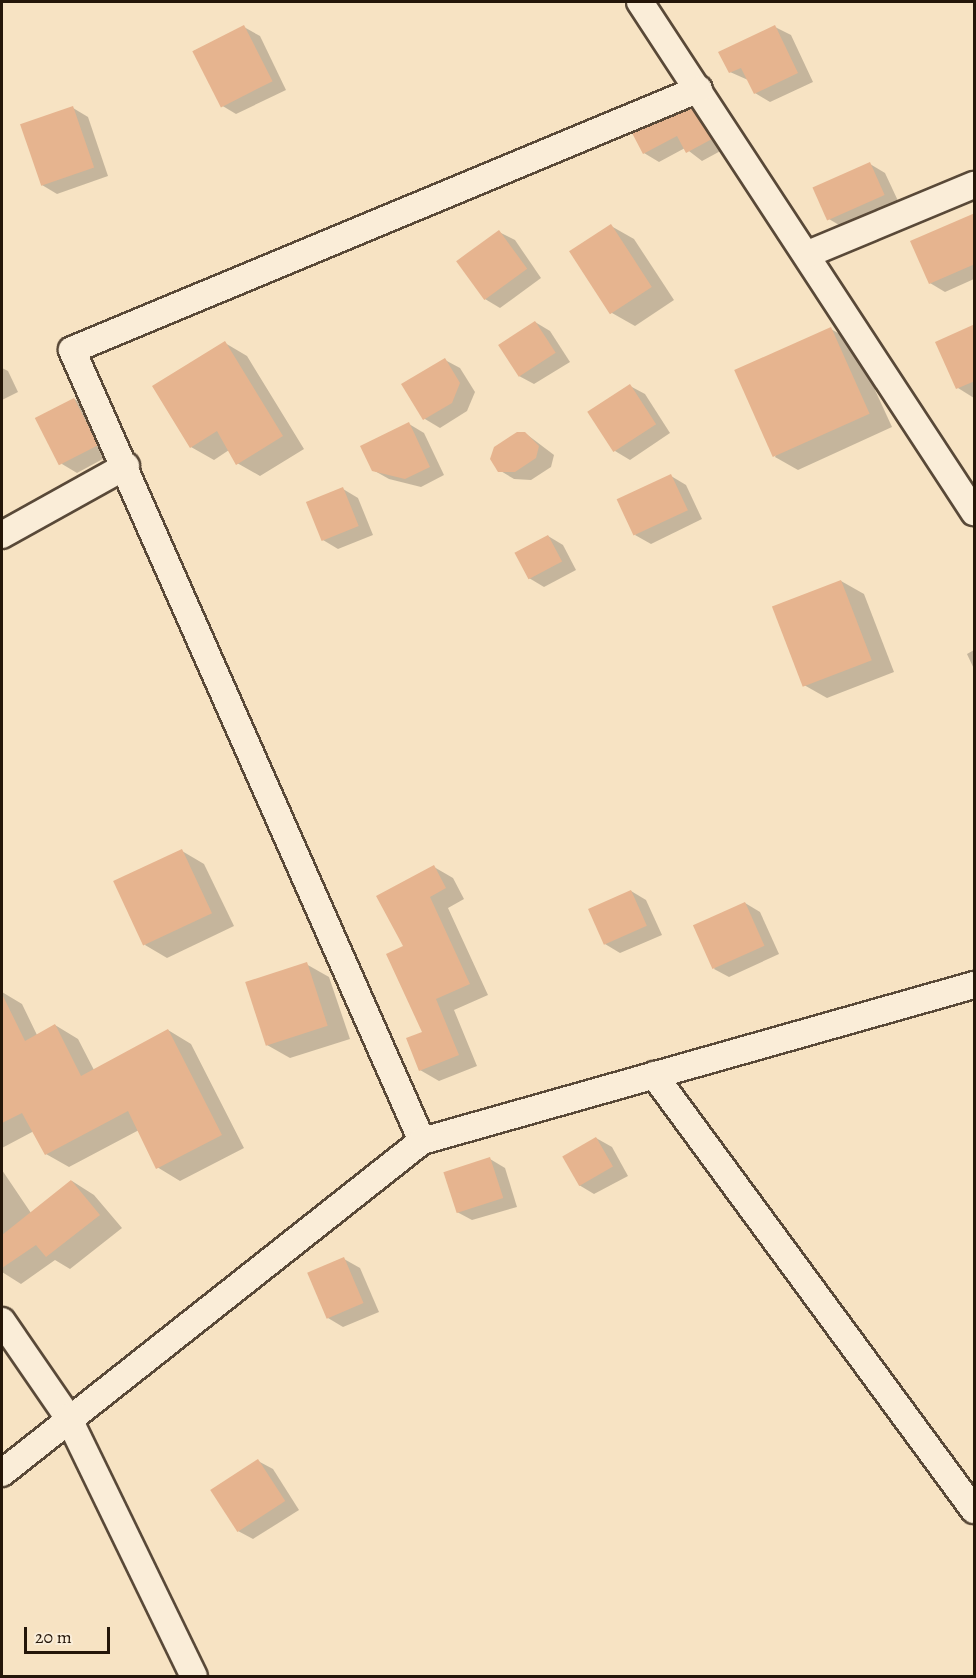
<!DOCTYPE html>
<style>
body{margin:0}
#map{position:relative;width:976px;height:1678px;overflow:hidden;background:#f7e3c3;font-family:Alegreya,serif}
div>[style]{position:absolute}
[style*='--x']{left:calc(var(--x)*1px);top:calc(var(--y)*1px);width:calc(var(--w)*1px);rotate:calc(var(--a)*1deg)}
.shadow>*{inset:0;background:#0003}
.building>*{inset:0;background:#e6b48f;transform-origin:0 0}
.roads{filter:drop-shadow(2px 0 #594938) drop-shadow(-2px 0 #594938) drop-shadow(0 2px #594938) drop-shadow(0 -2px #594938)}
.minor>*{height:26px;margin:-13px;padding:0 13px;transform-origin:13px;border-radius:13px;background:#faedd8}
span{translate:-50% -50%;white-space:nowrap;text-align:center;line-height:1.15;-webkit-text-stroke:6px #faedd8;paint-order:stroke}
.frame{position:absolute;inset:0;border:3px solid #241609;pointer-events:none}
.scale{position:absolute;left:24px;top:1627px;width:86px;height:27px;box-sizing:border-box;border:3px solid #241609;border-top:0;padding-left:8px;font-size:18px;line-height:21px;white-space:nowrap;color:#241609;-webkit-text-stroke:4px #faedd8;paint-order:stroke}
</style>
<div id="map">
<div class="shadow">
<i style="clip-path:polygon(244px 27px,260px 36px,286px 90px,236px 114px,221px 105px,194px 51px)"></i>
<i style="clip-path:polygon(775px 27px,791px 35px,813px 82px,770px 102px,755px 93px,748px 80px,730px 72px)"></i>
<i style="clip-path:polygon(73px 108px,88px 117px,108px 176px,57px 194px,42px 185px)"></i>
<i style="clip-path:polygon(692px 110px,707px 119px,726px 148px,702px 161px,685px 148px,659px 162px,644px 153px)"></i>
<i style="clip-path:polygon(870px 164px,885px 173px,899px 203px,844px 228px,829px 219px)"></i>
<i style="clip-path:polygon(974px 214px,974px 279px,945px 292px,930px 283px)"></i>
<i style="clip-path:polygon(611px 226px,634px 239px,674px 300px,635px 326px,612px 313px,572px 252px)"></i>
<i style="clip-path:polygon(499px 232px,515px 240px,541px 278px,500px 308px,485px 299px)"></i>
<i style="clip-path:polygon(535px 322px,550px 331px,570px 362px,534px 384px,519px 376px)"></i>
<i style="clip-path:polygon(974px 325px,974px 398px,958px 388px)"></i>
<i style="clip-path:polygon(831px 329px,853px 342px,892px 427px,798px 470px,775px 457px)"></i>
<i style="clip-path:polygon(225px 343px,247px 356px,304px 449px,260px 476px,237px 463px,229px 450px,214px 460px,191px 447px)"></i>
<i style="clip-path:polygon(445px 360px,460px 368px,475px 392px,467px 411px,440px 428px,425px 419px,403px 385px)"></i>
<i style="clip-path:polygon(2px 368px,8px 371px,18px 392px,2px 400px)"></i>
<i style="clip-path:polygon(630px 386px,645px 394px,670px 433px,630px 460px,615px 451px)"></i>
<i style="clip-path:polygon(74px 399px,90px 408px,112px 454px,77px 473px,62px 464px)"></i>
<i style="clip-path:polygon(409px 424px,424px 433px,444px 475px,421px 487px,389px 479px,373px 470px)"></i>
<i style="clip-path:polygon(525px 433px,554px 455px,551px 467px,531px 480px,514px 479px,499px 470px)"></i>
<i style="clip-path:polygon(671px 476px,686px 485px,702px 519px,651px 544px,635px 535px)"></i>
<i style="clip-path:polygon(343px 489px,358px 498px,373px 535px,338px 549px,323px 540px)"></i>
<i style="clip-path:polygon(548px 536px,563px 545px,576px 570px,544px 587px,529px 578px)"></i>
<i style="clip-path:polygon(841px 581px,864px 594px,894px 672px,827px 698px,804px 685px)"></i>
<i style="clip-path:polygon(974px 650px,974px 669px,967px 654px)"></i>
<i style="clip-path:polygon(182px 851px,204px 864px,234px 926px,167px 958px,145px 945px)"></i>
<i style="clip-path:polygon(434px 867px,453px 878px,464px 899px,448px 908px,488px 995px,454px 1010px,477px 1066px,439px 1081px,420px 1070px,424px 1033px,405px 947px)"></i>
<i style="clip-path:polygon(631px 891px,646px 900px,662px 935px,620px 953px,605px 944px)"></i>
<i style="clip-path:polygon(745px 903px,760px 912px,779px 954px,729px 977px,714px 969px)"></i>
<i style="clip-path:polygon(306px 964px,329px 977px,350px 1039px,290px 1058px,267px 1045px)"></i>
<i style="clip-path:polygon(2px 992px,22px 1004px,37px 1035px,55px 1025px,78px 1039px,94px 1070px,168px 1030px,191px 1044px,244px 1148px,180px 1181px,157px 1167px,139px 1130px,69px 1167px,46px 1154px,34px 1131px,2px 1148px)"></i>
<i style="clip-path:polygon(596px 1138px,612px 1147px,628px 1176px,594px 1194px,579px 1185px)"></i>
<i style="clip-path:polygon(490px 1159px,505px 1168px,517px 1207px,472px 1220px,457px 1212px)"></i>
<i style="clip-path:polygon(2px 1170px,31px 1213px,72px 1181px,94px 1195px,122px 1228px,70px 1269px,55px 1260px,21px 1284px,2px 1272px)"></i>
<i style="clip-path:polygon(344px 1259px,360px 1268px,379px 1312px,343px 1327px,328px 1318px)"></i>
<i style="clip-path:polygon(258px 1461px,273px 1469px,299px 1510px,253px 1539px,238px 1531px)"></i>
</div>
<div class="building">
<i style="left:244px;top:25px;width:63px;height:58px;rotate:63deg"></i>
<i style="clip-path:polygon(775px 25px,798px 73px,754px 94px,741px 68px,729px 73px,718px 52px)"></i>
<i style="left:73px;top:106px;width:65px;height:56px;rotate:71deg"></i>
<i style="clip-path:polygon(692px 108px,712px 139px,686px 153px,677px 136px,643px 154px,632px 133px)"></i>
<i style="left:870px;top:162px;width:36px;height:63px;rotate:66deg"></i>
<i style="clip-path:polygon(975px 213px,975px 264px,929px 284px,910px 241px)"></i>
<i style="left:611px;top:224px;width:75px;height:50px;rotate:57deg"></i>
<i style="left:499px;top:230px;width:48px;height:53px;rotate:54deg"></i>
<i style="left:535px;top:321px;width:38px;height:44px;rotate:57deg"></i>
<i style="clip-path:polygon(975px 324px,975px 381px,956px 389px,935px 342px)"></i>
<i style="left:831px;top:327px;width:95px;height:106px;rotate:66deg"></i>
<i style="clip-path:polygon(225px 341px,283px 436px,236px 465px,217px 431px,190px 448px,152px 386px)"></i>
<i style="clip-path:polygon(445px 358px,460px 383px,452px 403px,423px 420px,401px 384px)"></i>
<i style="left:630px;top:384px;width:48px;height:51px;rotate:57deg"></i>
<i style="left:74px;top:398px;width:53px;height:44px;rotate:63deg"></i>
<i style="clip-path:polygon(409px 422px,430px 467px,405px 479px,372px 471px,360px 446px)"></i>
<i style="clip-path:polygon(517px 432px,525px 432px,539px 446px,536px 458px,515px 472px,498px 472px,490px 459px,494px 447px)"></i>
<i style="left:671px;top:474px;width:40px;height:60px;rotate:65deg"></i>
<i style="left:343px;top:487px;width:42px;height:40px;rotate:68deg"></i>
<i style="left:548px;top:535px;width:30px;height:38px;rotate:62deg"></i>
<i style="left:841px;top:580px;width:86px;height:74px;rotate:69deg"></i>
<i style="left:182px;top:849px;width:71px;height:76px;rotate:65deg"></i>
<i style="clip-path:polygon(434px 865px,446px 888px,430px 897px,470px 984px,436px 999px,459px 1055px,419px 1071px,406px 1038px,422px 1032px,386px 954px,403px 946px,376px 896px)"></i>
<i style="left:631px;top:890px;width:39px;height:47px;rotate:66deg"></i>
<i style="left:745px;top:902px;width:48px;height:57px;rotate:66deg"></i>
<i style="left:307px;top:962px;width:67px;height:65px;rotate:72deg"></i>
<i style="clip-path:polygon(2px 994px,25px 1041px,55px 1024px,81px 1076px,168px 1029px,222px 1135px,156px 1169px,128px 1111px,45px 1155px,22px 1113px,2px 1123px)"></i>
<i style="left:596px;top:1137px;width:34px;height:39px;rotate:60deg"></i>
<i style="left:490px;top:1157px;width:43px;height:49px;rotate:72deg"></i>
<i style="clip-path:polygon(71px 1180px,100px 1215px,46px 1257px,36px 1245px,2px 1268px,2px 1235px)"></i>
<i style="left:344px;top:1257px;width:50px;height:40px;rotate:67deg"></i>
<i style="left:258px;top:1459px;width:50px;height:57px;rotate:57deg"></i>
</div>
<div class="roads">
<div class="minor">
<i style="--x:640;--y:2;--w:610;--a:56.78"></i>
<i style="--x:808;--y:254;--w:180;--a:-22.6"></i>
<i style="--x:2;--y:535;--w:142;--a:-29.1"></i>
<i style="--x:654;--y:1075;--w:540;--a:53.66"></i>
<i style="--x:422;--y:1141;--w:865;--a:-113.87"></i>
<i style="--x:72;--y:350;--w:679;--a:-22.6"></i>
<i style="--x:2;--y:1321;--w:116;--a:55.5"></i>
<i style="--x:68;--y:1417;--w:288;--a:64.1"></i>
<i style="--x:2;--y:1473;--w:535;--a:-38.33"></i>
<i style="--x:422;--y:1141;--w:574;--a:-15.78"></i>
</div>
</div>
<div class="frame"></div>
<div class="scale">20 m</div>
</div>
